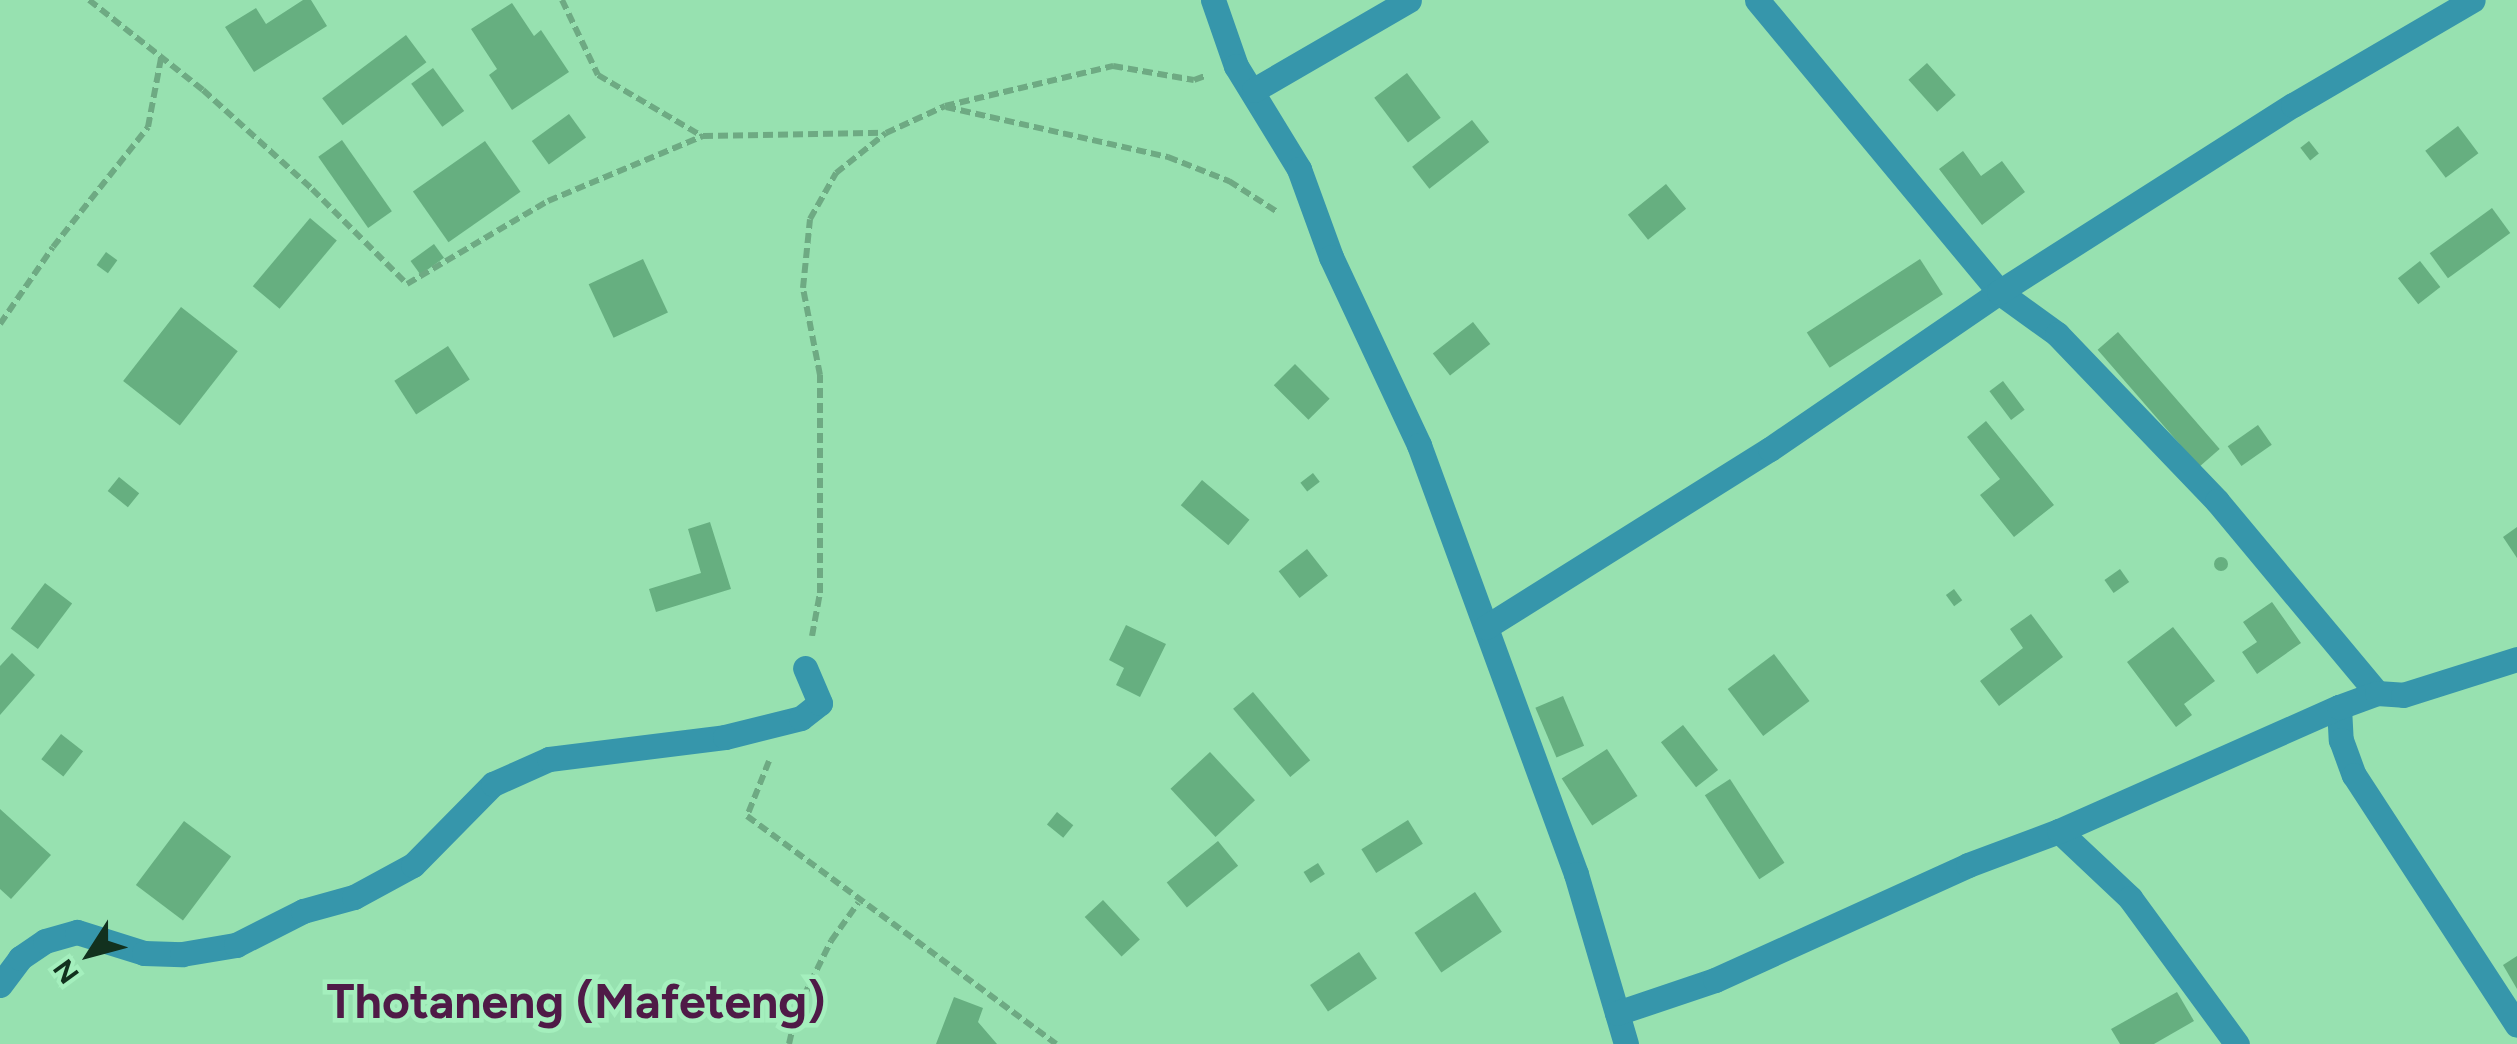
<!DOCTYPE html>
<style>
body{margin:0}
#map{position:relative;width:2517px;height:1044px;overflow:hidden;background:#97e1b0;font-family:Figtree,sans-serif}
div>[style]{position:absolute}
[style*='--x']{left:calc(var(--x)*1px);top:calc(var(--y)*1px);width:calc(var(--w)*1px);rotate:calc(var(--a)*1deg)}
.building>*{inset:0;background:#66af80;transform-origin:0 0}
.round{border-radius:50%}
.path>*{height:6px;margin-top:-3px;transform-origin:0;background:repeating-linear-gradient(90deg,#6eaa83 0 10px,transparent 0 15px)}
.minor>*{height:25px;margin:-12.5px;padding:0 12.5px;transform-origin:12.5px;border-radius:12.5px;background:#3696ab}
span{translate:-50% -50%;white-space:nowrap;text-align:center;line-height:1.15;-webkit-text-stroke:9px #a4efbd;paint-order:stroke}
.district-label{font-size:48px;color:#4f1a47;font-weight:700}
.north{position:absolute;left:40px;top:904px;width:100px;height:100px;-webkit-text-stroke:8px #a4efbd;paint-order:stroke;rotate:234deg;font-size:28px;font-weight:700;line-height:40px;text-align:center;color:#12311e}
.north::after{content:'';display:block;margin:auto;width:35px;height:45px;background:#12311e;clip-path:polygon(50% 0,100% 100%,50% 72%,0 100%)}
</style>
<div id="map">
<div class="building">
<i style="clip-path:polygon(303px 0,311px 0,327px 26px,254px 72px,225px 27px,256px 8px,266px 24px)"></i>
<i style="clip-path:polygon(512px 3px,534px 36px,541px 30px,569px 72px,512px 110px,489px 75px,497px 69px,471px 29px)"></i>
<i style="left:406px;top:35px;width:34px;height:105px;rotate:53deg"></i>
<i style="left:1927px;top:63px;width:43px;height:25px;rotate:48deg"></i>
<i style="left:433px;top:68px;width:53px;height:27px;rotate:54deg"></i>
<i style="left:1407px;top:73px;width:56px;height:41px;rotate:53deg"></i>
<i style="left:569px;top:114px;width:29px;height:46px;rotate:54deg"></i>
<i style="left:1472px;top:120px;width:28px;height:76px;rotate:52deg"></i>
<i style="left:2458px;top:126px;width:34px;height:41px;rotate:53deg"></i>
<i style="left:342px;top:140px;width:87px;height:29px;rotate:55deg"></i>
<i style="left:485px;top:141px;width:62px;height:88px;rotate:55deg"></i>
<i style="left:2309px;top:141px;width:16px;height:11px;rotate:52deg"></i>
<i style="clip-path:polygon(1963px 151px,1981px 176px,2002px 161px,2025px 192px,1982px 225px,1939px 169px)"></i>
<i style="left:1666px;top:184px;width:32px;height:49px;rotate:51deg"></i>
<i style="left:2492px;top:208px;width:31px;height:77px;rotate:54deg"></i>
<i style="left:310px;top:218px;width:35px;height:89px;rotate:40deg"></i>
<i style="left:434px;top:244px;width:17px;height:29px;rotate:54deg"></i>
<i style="left:106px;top:252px;width:14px;height:16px;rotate:36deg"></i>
<i style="left:643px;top:259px;width:59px;height:60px;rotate:65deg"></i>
<i style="left:1920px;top:259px;width:42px;height:135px;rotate:57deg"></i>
<i style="left:2420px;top:261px;width:33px;height:28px;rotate:52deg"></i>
<i style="left:181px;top:307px;width:72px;height:94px;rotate:38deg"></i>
<i style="left:1473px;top:322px;width:28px;height:51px;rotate:52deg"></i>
<i style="left:2118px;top:332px;width:155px;height:27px;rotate:49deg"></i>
<i style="left:448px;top:346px;width:40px;height:64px;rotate:57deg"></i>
<i style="left:1295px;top:364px;width:49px;height:30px;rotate:45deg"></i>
<i style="left:2003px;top:381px;width:36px;height:17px;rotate:53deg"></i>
<i style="clip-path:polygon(1986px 421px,2054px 505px,2014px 537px,1980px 495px,2000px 479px,1967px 437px)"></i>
<i style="left:2258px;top:425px;width:24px;height:37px;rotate:55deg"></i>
<i style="left:1313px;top:473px;width:11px;height:16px;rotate:52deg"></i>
<i style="left:119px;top:477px;width:26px;height:18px;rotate:39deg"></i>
<i style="left:1202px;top:480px;width:62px;height:33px;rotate:40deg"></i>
<i style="clip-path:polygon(710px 522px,731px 589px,656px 612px,649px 589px,701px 573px,688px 529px)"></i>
<i style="clip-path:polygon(2517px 527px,2517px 558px,2503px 537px)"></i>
<i style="left:1307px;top:549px;width:34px;height:36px;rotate:52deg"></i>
<i class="round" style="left:2214px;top:557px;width:14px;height:14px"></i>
<i style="left:2120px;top:569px;width:16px;height:19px;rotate:55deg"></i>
<i style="left:45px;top:583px;width:34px;height:57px;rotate:37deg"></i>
<i style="left:1954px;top:589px;width:14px;height:10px;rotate:54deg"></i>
<i style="clip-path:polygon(2272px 602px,2301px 643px,2257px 674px,2242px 652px,2257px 642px,2243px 622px)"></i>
<i style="clip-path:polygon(2031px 614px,2063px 657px,1999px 706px,1980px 681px,2023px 648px,2010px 629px)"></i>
<i style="clip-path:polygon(1126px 625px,1166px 644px,1140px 697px,1116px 685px,1124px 668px,1109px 660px)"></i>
<i style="clip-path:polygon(2173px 627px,2215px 681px,2184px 704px,2192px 715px,2176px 727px,2127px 662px)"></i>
<i style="clip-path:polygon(12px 653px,35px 675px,0 715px,0 666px)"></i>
<i style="left:1774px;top:654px;width:59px;height:58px;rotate:53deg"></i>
<i style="left:1253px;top:692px;width:89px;height:26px;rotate:50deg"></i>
<i style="left:1563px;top:696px;width:54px;height:30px;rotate:67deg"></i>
<i style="left:1683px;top:725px;width:57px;height:28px;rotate:52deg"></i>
<i style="left:61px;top:734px;width:28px;height:32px;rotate:38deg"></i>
<i style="left:1607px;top:749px;width:56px;height:54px;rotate:57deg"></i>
<i style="left:1210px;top:752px;width:66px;height:54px;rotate:47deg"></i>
<i style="left:1730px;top:779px;width:100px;height:30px;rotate:57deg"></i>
<i style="clip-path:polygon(0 809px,51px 855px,11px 899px,0 889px)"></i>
<i style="left:1057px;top:812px;width:21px;height:16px;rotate:39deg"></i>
<i style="left:1408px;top:820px;width:28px;height:55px;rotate:58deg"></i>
<i style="left:184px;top:821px;width:59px;height:80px;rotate:37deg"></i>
<i style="left:1218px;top:841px;width:32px;height:66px;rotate:51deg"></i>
<i style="left:1318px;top:863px;width:13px;height:17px;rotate:58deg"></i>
<i style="left:1475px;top:892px;width:48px;height:73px;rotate:56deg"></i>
<i style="left:1103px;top:900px;width:54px;height:25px;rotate:47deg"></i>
<i style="left:1359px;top:952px;width:32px;height:59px;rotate:56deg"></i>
<i style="clip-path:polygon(2517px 956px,2517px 989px,2503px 965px)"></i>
<i style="clip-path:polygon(2177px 992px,2194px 1021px,2154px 1044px,2120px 1044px,2111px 1029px)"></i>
<i style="clip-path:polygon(954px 997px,983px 1008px,978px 1022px,997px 1044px,936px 1044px)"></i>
</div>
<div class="path">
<i style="--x:89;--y:0;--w:145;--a:38.3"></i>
<i style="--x:203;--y:90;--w:147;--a:42.2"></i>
<i style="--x:312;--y:189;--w:134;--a:45"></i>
<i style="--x:407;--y:284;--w:164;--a:-30.5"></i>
<i style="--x:548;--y:201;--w:168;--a:-22.8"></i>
<i style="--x:703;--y:136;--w:180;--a:-1"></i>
<i style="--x:562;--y:0;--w:83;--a:64.4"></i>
<i style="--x:598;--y:75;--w:121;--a:30.4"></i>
<i style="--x:946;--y:107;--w:228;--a:12.7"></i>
<i style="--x:1168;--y:157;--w:66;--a:21.5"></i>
<i style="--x:1229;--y:181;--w:59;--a:32.6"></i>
<i style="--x:0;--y:324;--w:93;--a:-55.5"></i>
<i style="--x:53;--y:247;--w:153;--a:-51.6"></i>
<i style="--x:148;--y:127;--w:70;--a:-79.3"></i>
<i style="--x:812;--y:636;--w:44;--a:-79.5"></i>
<i style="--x:820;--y:593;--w:218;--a:-90"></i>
<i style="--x:820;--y:375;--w:89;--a:-101.1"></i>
<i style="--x:803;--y:288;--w:69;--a:-84.2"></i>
<i style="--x:810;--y:219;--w:53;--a:-60.5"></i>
<i style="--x:836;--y:173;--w:64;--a:-38.7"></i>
<i style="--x:886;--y:133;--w:65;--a:-24.6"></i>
<i style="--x:945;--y:106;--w:173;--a:-13.4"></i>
<i style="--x:1113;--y:66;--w:82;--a:9.8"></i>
<i style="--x:1194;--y:80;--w:12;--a:-20"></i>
<i style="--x:769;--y:761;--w:59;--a:111.8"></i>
<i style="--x:747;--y:816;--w:384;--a:36.4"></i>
<i style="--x:789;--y:1044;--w:35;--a:-77"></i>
<i style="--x:797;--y:1010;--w:77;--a:-63.8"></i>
<i style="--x:831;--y:941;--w:47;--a:-54.6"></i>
</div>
<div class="minor">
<i style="--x:1213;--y:0;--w:70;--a:70.8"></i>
<i style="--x:1236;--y:66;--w:121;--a:58.5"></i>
<i style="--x:1299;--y:169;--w:94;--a:70"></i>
<i style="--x:1331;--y:257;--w:208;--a:64.9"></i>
<i style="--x:1419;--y:445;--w:457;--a:69.9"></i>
<i style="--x:1576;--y:874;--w:177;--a:73.6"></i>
<i style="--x:1757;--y:0;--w:379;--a:50.3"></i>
<i style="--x:1999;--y:292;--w:72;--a:35.9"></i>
<i style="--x:2057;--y:334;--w:231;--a:46.2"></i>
<i style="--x:2217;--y:501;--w:250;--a:50.2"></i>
<i style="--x:1254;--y:90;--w:179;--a:-30.1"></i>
<i style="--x:1486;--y:627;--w:335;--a:-32.1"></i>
<i style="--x:1770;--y:449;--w:278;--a:-34.4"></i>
<i style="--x:1999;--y:292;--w:348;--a:-32.5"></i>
<i style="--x:2293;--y:105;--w:208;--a:-30.3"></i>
<i style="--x:2339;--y:707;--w:33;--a:87"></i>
<i style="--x:2341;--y:740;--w:37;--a:70"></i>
<i style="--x:2354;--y:775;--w:298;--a:56.9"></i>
<i style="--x:2059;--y:831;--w:98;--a:43.3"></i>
<i style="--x:2130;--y:898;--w:181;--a:53.8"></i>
<i style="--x:0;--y:985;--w:34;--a:-53"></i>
<i style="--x:20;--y:958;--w:30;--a:-34"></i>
<i style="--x:45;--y:941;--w:33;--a:-16"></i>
<i style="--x:77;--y:932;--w:70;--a:17.4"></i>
<i style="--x:144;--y:953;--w:38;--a:2"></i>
<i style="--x:182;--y:954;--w:55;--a:-9.5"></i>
<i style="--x:236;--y:945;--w:75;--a:-26.9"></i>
<i style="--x:303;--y:911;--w:53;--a:-15.4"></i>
<i style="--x:354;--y:897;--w:67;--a:-28.5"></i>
<i style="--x:413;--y:865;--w:114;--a:-45.4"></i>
<i style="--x:493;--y:784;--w:61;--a:-24.1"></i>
<i style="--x:549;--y:759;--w:177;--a:-7.1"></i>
<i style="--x:725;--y:737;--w:78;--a:-14"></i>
<i style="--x:801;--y:718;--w:24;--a:-38"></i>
<i style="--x:820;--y:703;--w:38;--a:-113"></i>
<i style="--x:1617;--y:1013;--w:103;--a:-18.6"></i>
<i style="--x:1715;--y:980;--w:278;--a:-24.4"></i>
<i style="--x:1968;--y:865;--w:97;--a:-20.5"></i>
<i style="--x:2059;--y:831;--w:306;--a:-23.9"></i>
<i style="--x:2339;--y:707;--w:40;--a:-20.2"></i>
<i style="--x:2377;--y:693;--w:26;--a:4"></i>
<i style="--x:2403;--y:695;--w:120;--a:-17.5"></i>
</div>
<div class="district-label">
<span style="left:576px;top:1002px">Thotaneng (Mafeteng)</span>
</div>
<div class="north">N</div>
</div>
